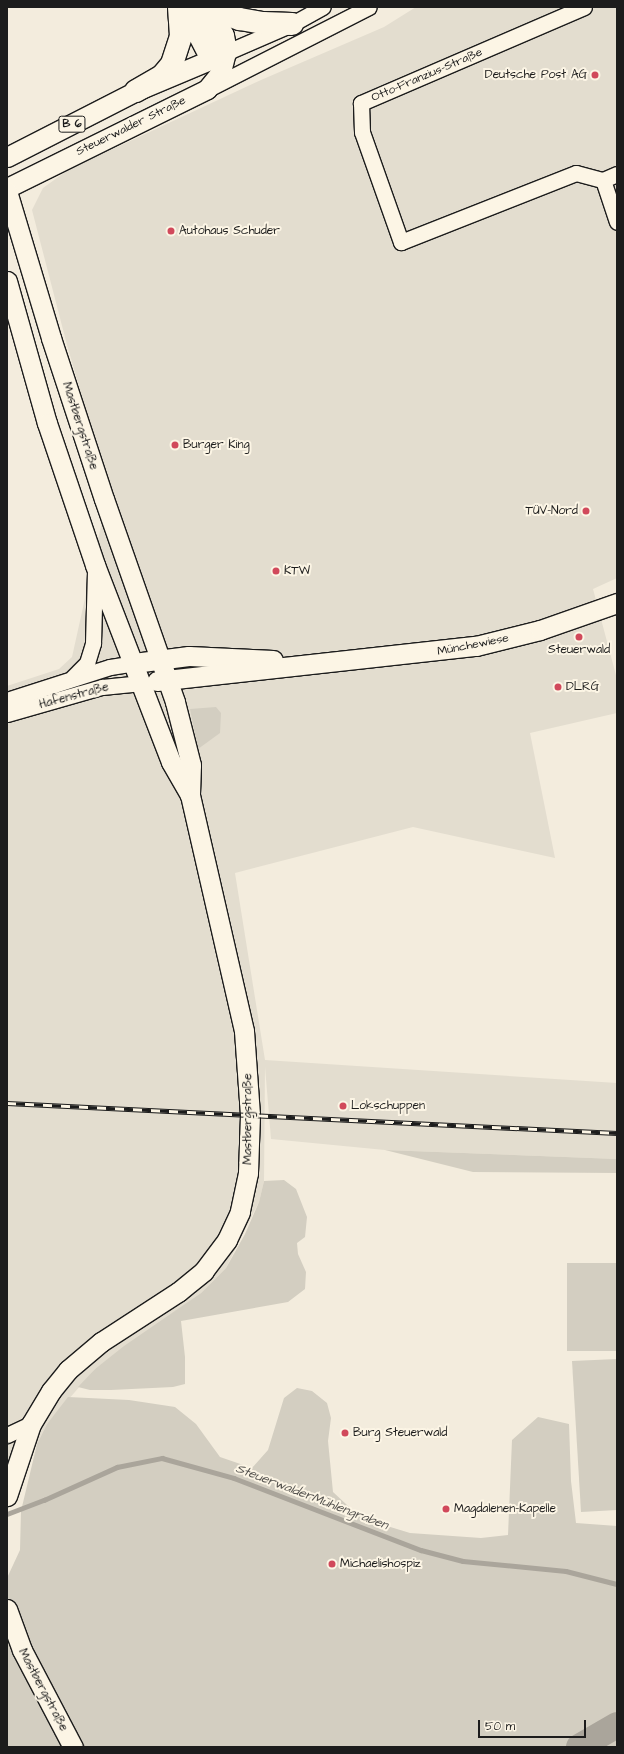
<!DOCTYPE html>
<meta charset="utf-8">
<style>
body{margin:0}
#map{position:relative;width:624px;height:1754px;overflow:hidden;background:#f3ecdd;font-family:"Architects Daughter",sans-serif}
div>[style]{position:absolute}
[style*='--x']{left:calc(var(--x)*1px);top:calc(var(--y)*1px);width:calc(var(--w)*1px);rotate:calc(var(--a)*1deg)}
.built>*{inset:0;background:#e3ddcf}
.green>*{inset:0;background:#d3cec1;transform-origin:0 0}
.stream>*{height:4.5px;margin:-2.25px;padding:0 2.25px;transform-origin:2.25px;border-radius:2.25px;background:#aaa59b}
.river>*{height:26px;margin:-13px;padding:0 13px;transform-origin:13px;border-radius:13px;background:#aaa59b}
.roads{filter:drop-shadow(1px 0 #1c1c1c) drop-shadow(-1px 0 #1c1c1c) drop-shadow(0 1px #1c1c1c) drop-shadow(0 -1px #1c1c1c)}
.minor>*{height:15px;margin:-7.5px;padding:0 7.5px;transform-origin:7.5px;border-radius:7.5px;background:#fcf5e5}
.major>*{height:19px;margin:-9.5px;padding:0 9.5px;transform-origin:9.5px;border-radius:9.5px;background:#fcf5e5}
.highway>*{height:22px;margin:-11px;padding:0 11px;transform-origin:11px;border-radius:11px;background:#fcf5e5}
.rail>*{height:4.5px;margin-top:-2.25px;transform-origin:0;background:repeating-linear-gradient(90deg,#fcf5e5 0 9px,#1c1c1c 0 18px);box-sizing:border-box;border-block:1px solid #1c1c1c}
.dots>*{width:11px;height:11px;translate:-50% -50%;box-sizing:border-box;border:2px solid #fcf5e5;border-radius:50%}
span{translate:-50% -50%;white-space:nowrap;text-align:center;line-height:1.15;-webkit-text-stroke:4px #fcf5e5;paint-order:stroke}
.shield-label span{padding:1px 3px;background:#fcf5e5;border:1px solid;border-radius:3px;-webkit-text-stroke-width:0}
.shield-label{font-size:11px;color:#1c1c1c;font-weight:700}
.street-label{font-size:12px;color:#1c1c1c}
.poi-label{font-size:12px;color:#1c1c1c}
.right{translate:-100% -50%;text-align:right}
.left{translate:0 -50%;text-align:left}
.water-label{font-size:13px;color:#55534f;font-style:italic}
.frame{position:absolute;inset:0;border:8px solid #1c1c1c;pointer-events:none}
.scale{position:absolute;left:478px;top:1720px;width:108px;height:18px;box-sizing:border-box;border:2px solid #1c1c1c;border-top:0;padding-left:5px;font-size:12px;line-height:14px;white-space:nowrap;color:#1c1c1c;-webkit-text-stroke:3px #fcf5e5;paint-order:stroke}
</style>
<div id="map">
<div class="built">
<i style="clip-path:polygon(416px 7px,617px 7px,617px 578px,593px 589px,617px 679px,617px 713px,530px 733px,555px 858px,413px 827px,235px 873px,265px 1060px,617px 1083px,617px 1159px,385px 1150px,271px 1139px,265px 1067px,264px 1181px,259px 1202px,226px 1268px,201px 1293px,95px 1369px,47px 1424px,37px 1444px,7px 1460px,7px 686px,59px 669px,72px 657px,109px 490px,67px 345px,32px 210px,43px 188px,68px 170px,261px 80px,384px 27px)"></i>
</div>
<div class="green">
<i style="clip-path:polygon(216px 707px,221px 713px,220px 733px,198px 749px,190px 709px)"></i>
<i style="clip-path:polygon(385px 1150px,617px 1159px,617px 1173px,473px 1172px)"></i>
<i style="clip-path:polygon(284px 1180px,296px 1189px,307px 1217px,305px 1237px,297px 1243px,298px 1254px,306px 1272px,305px 1289px,288px 1302px,181px 1321px,185px 1357px,185px 1384px,173px 1387px,111px 1390px,90px 1390px,78px 1387px,95px 1369px,124px 1346px,201px 1293px,226px 1268px,245px 1234px,259px 1202px,264px 1181px)"></i>
<i style="left:617px;top:1263px;width:88px;height:50px;rotate:90deg"></i>
<i style="clip-path:polygon(617px 1359px,617px 1510px,581px 1512px,572px 1361px)"></i>
<i style="clip-path:polygon(297px 1388px,312px 1391px,327px 1403px,331px 1418px,328px 1441px,333px 1492px,361px 1518px,410px 1533px,481px 1538px,508px 1535px,512px 1440px,538px 1417px,569px 1424px,571px 1481px,576px 1523px,617px 1526px,617px 1747px,7px 1747px,7px 1578px,20px 1550px,21px 1511px,37px 1444px,47px 1424px,68px 1397px,129px 1400px,175px 1407px,196px 1424px,220px 1457px,252px 1468px,268px 1450px,284px 1398px)"></i>
</div>
<div class="stream">
<i style="--x:7;--y:1514;--w:40;--a:-21"></i>
<i style="--x:44;--y:1500;--w:80;--a:-24.3"></i>
<i style="--x:117;--y:1467;--w:46;--a:-11.3"></i>
<i style="--x:162;--y:1458;--w:75;--a:15.5"></i>
<i style="--x:234;--y:1478;--w:200;--a:21.1"></i>
<i style="--x:421;--y:1550;--w:43;--a:14.7"></i>
<i style="--x:463;--y:1561;--w:103;--a:5.5"></i>
<i style="--x:566;--y:1571;--w:53;--a:14.3"></i>
</div>
<div class="river">
<i style="--x:579;--y:1747;--w:44;--a:-30.1"></i>
</div>
<div class="roads">
<div class="minor">
<i style="--x:584;--y:7;--w:243;--a:156.7"></i>
<i style="--x:361;--y:103;--w:29;--a:88"></i>
<i style="--x:362;--y:132;--w:117;--a:70.5"></i>
<i style="--x:401;--y:242;--w:188;--a:-21.5"></i>
<i style="--x:576;--y:173;--w:28;--a:15"></i>
<i style="--x:218;--y:56;--w:81;--a:-23.4"></i>
<i style="--x:292;--y:24;--w:35;--a:-29"></i>
<i style="--x:210;--y:88;--w:178;--a:-27"></i>
<i style="--x:617;--y:174;--w:15;--a:157"></i>
<i style="--x:603;--y:180;--w:44;--a:71.6"></i>
<i style="--x:73;--y:677;--w:20;--a:-45"></i>
<i style="--x:87;--y:663;--w:21;--a:-73"></i>
<i style="--x:93;--y:643;--w:73;--a:-88.4"></i>
<i style="--x:7;--y:700;--w:108;--a:-17.8"></i>
<i style="--x:110;--y:667;--w:24;--a:-9"></i>
<i style="--x:7;--y:714;--w:99;--a:-15.9"></i>
<i style="--x:102;--y:687;--w:40;--a:-5.7"></i>
<i style="--x:7;--y:1435;--w:26;--a:-25"></i>
</div>
<div class="major">
<i style="--x:7;--y:157;--w:145;--a:-27.1"></i>
<i style="--x:136;--y:91;--w:82;--a:-22.8"></i>
<i style="--x:7;--y:188;--w:223;--a:-26.3"></i>
<i style="--x:207;--y:89;--w:22;--a:-51"></i>
<i style="--x:221;--y:72;--w:21;--a:-76"></i>
<i style="--x:7;--y:191;--w:153;--a:73.3"></i>
<i style="--x:51;--y:338;--w:169;--a:71.8"></i>
<i style="--x:104;--y:499;--w:215;--a:70.7"></i>
<i style="--x:175;--y:702;--w:65;--a:75.7"></i>
<i style="--x:191;--y:765;--w:30;--a:92"></i>
<i style="--x:190;--y:795;--w:242;--a:77.1"></i>
<i style="--x:244;--y:1031;--w:84;--a:85.9"></i>
<i style="--x:250;--y:1115;--w:58;--a:92"></i>
<i style="--x:248;--y:1173;--w:40;--a:102"></i>
<i style="--x:240;--y:1212;--w:31;--a:115"></i>
<i style="--x:227;--y:1240;--w:39;--a:127"></i>
<i style="--x:204;--y:1271;--w:33;--a:141"></i>
<i style="--x:178;--y:1292;--w:92;--a:147"></i>
<i style="--x:101;--y:1342;--w:43;--a:139.7"></i>
<i style="--x:68;--y:1370;--w:27;--a:129"></i>
<i style="--x:51;--y:1391;--w:39;--a:121"></i>
<i style="--x:31;--y:1424;--w:76;--a:108.4"></i>
<i style="--x:7;--y:281;--w:148;--a:74.3"></i>
<i style="--x:47;--y:423;--w:150;--a:71.3"></i>
<i style="--x:95;--y:565;--w:211;--a:68.9"></i>
<i style="--x:171;--y:762;--w:38;--a:60"></i>
<i style="--x:134;--y:663;--w:55;--a:-7.3"></i>
<i style="--x:189;--y:656;--w:84;--a:2.7"></i>
<i style="--x:157;--y:681;--w:321;--a:-6.3"></i>
<i style="--x:476;--y:646;--w:66;--a:-14"></i>
<i style="--x:540;--y:630;--w:82;--a:-19.3"></i>
<i style="--x:7;--y:1609;--w:44;--a:69.9"></i>
<i style="--x:22;--y:1650;--w:110;--a:62.3"></i>
</div>
<div class="highway">
<i style="--x:185;--y:7;--w:59;--a:62.6"></i>
<i style="--x:207;--y:7;--w:33;--a:61"></i>
<i style="--x:223;--y:36;--w:16;--a:79"></i>
<i style="--x:208;--y:7;--w:34;--a:21"></i>
<i style="--x:240;--y:19;--w:23;--a:10"></i>
<i style="--x:263;--y:23;--w:29;--a:2"></i>
<i style="--x:136;--y:91;--w:30;--a:-30"></i>
<i style="--x:162;--y:76;--w:16;--a:-50"></i>
<i style="--x:172;--y:64;--w:29;--a:-72"></i>
<i style="--x:181;--y:36;--w:29;--a:-94"></i>
</div>
</div>
<div class="rail">
<i style="--x:7;--y:1103;--w:611;--a:2.82"></i>
</div>
<div class="dots">
<i style="left:595px;top:75px;background:#d1495b"></i>
<i style="left:171px;top:231px;background:#d1495b"></i>
<i style="left:175px;top:445px;background:#d1495b"></i>
<i style="left:586px;top:511px;background:#d1495b"></i>
<i style="left:276px;top:571px;background:#d1495b"></i>
<i style="left:579px;top:637px;background:#d1495b"></i>
<i style="left:558px;top:687px;background:#d1495b"></i>
<i style="left:343px;top:1106px;background:#d1495b"></i>
<i style="left:345px;top:1433px;background:#d1495b"></i>
<i style="left:446px;top:1509px;background:#d1495b"></i>
<i style="left:332px;top:1564px;background:#d1495b"></i>
</div>
<div class="shield-label">
<span style="left:72px;top:124px">B 6</span>
</div>
<div class="street-label">
<span style="left:427px;top:75px;rotate:-23deg">Otto-Franzius-Straße</span>
<span style="left:131px;top:126px;rotate:-26deg">Steuerwalder Straße</span>
<span style="left:80px;top:426px;rotate:72deg">Mastbergstraße</span>
<span style="left:473px;top:645px;rotate:-11deg">Münchewiese</span>
<span style="left:74px;top:696px;rotate:-15deg">Hafenstraße</span>
<span style="left:248px;top:1119px;rotate:-90deg">Mastbergstraße</span>
<span style="left:43px;top:1690px;rotate:62deg">Mastbergstraße</span>
</div>
<div class="poi-label">
<span class="right" style="left:587px;top:75px">Deutsche Post AG</span>
<span class="left" style="left:179px;top:231px">Autohaus Schuder</span>
<span class="left" style="left:183px;top:445px">Burger King</span>
<span class="right" style="left:578px;top:511px">TÜV-Nord</span>
<span class="left" style="left:284px;top:571px">KTW</span>
<span style="left:579px;top:650px">Steuerwald</span>
<span class="left" style="left:566px;top:687px">DLRG</span>
<span class="left" style="left:351px;top:1106px">Lokschuppen</span>
<span class="left" style="left:353px;top:1433px">Burg Steuerwald</span>
<span class="left" style="left:454px;top:1509px">Magdalenen-Kapelle</span>
<span class="left" style="left:340px;top:1564px">Michaelishospiz</span>
</div>
<div class="water-label">
<span style="left:312px;top:1497px;rotate:21deg">SteuerwalderMühlengraben</span>
</div>
<div class="frame"></div>
<div class="scale">50 m</div>
</div>
